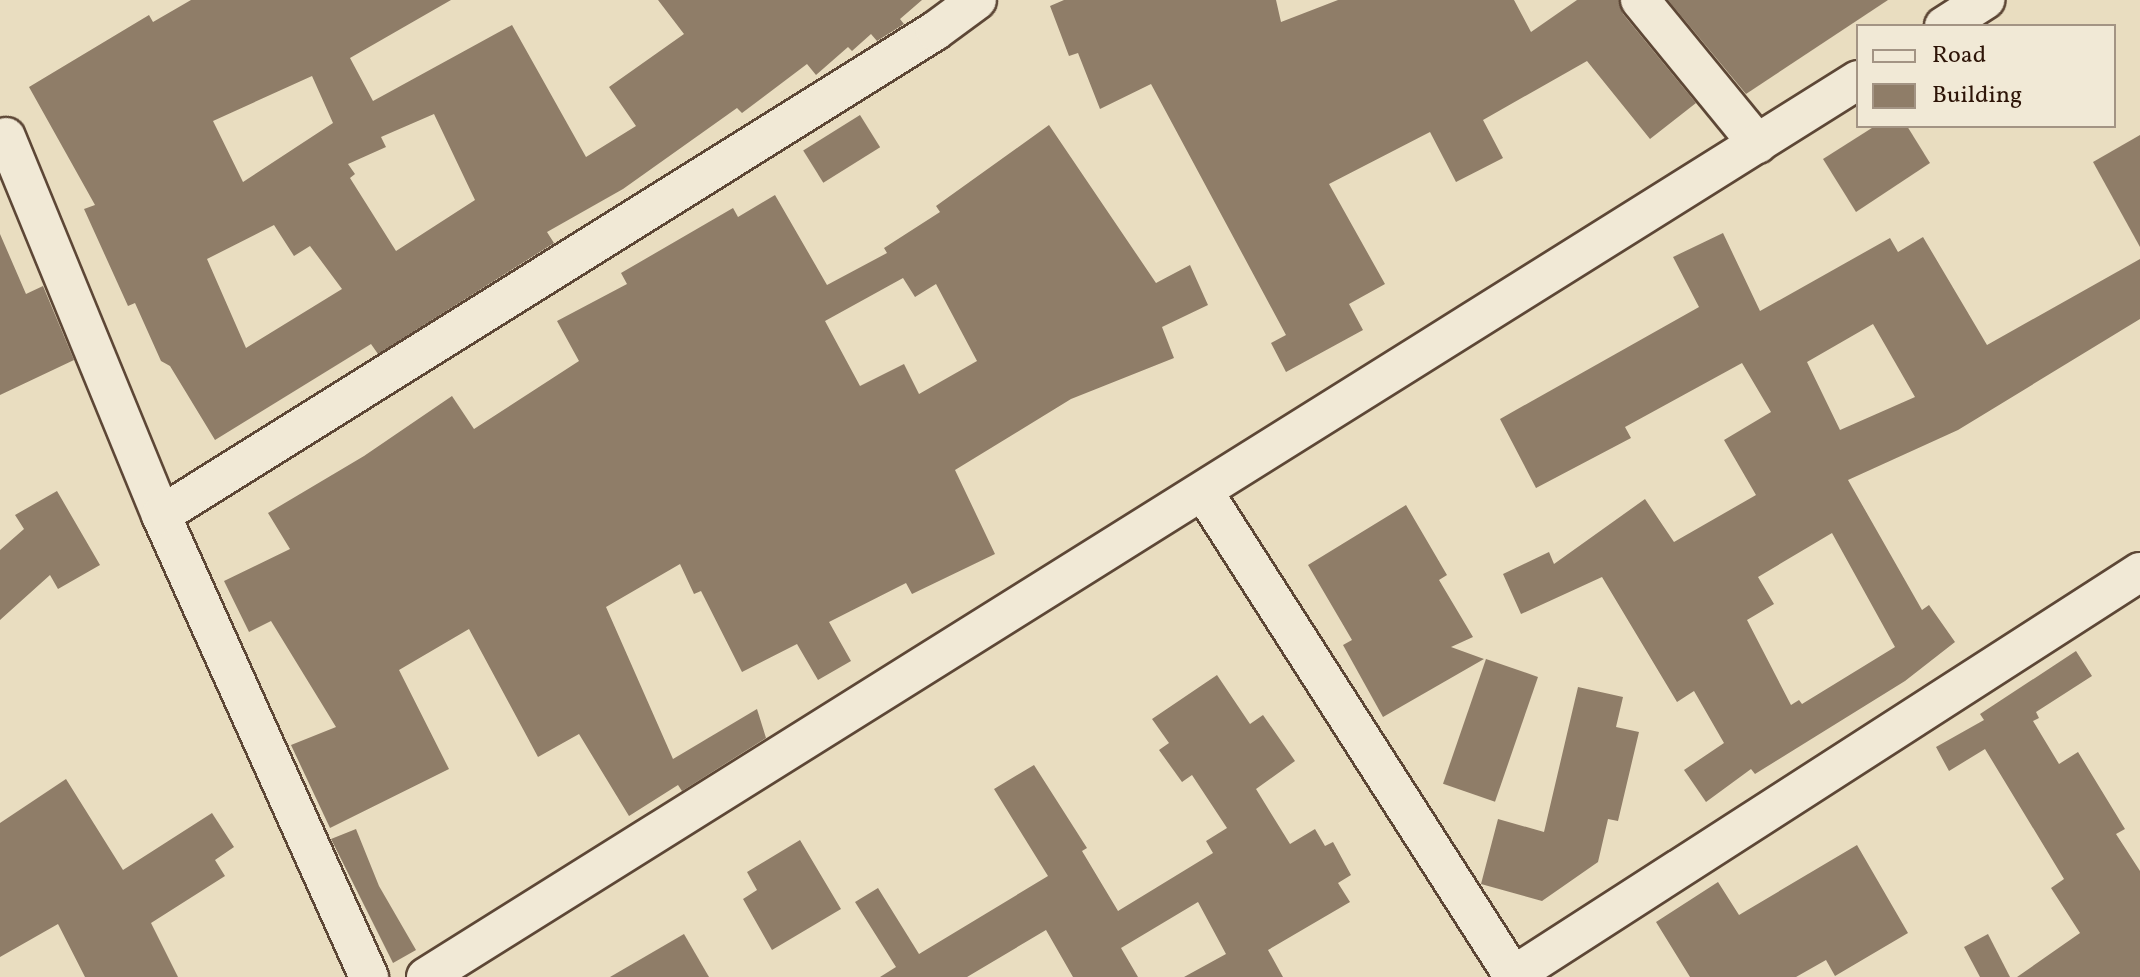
<!DOCTYPE html>
<style>
body{margin:0}
#map{position:relative;width:2140px;height:977px;overflow:hidden;background:#e9ddc0;font-family:Vollkorn,serif}
div>[style]{position:absolute}
[style*='--x']{left:calc(var(--x)*1px);top:calc(var(--y)*1px);width:calc(var(--w)*1px);rotate:calc(var(--a)*1deg)}
.building>*{inset:0;background:#8f7d68;transform-origin:0 0}
.roads{filter:drop-shadow(2px 0 #5d4736) drop-shadow(-2px 0 #5d4736) drop-shadow(0 2px #5d4736) drop-shadow(0 -2px #5d4736)}
.minor>*{height:38px;margin:-19px;padding:0 19px;transform-origin:19px;border-radius:19px;background:#f1e9d6}
span{translate:-50% -50%;white-space:nowrap;text-align:center;line-height:1.15;-webkit-text-stroke:6px #f1e9d6;paint-order:stroke}
.legend{position:absolute;left:1856px;top:24px;width:260px;height:104px;box-sizing:border-box;background:#f1e9d6;border:2px solid #a39484;margin:0;padding:10px 14px;list-style:none;font-size:24px;color:#2e1508}
.legend li{display:flex;align-items:center;gap:16px;height:40px}
.legend b{width:40px;border:2px solid #a39484}
</style>
<div id="map">
<div class="building">
<i style="clip-path:polygon(evenodd,191px 0,451px 0,350px 58px,373px 101px,512px 25px,586px 157px,636px 126px,609px 87px,684px 34px,658px 0,922px 0,900px 19px,904px 24px,877px 41px,871px 34px,852px 51px,848px 47px,816px 75px,807px 64px,742px 113px,737px 108px,623px 189px,547px 232px,554px 243px,378px 354px,371px 344px,215px 440px,170px 366px,161px 361px,135px 303px,128px 306px,84px 209px,95px 205px,29px 87px,149px 15px,153px 22px,191px 0,312px 76px,333px 123px,243px 182px,213px 121px,312px 76px,191px 0,434px 114px,475px 200px,396px 251px,350px 178px,355px 174px,348px 164px,386px 147px,381px 137px,434px 114px,191px 0,274px 225px,294px 256px,310px 246px,342px 289px,246px 348px,207px 259px,274px 225px)"></i>
<i style="clip-path:polygon(1064px 0,1276px 0,1281px 22px,1338px 0,1514px 0,1531px 32px,1577px 0,1619px 0,1623px 14px,1696px 103px,1650px 139px,1587px 61px,1483px 120px,1503px 158px,1456px 182px,1430px 132px,1329px 184px,1385px 284px,1349px 304px,1363px 330px,1286px 372px,1271px 343px,1286px 335px,1151px 84px,1100px 109px,1078px 53px,1069px 56px,1050px 6px)"></i>
<i style="clip-path:polygon(1668px 0,1888px 0,1746px 94px)"></i>
<i style="left:860px;top:115px;width:38px;height:67px;rotate:58deg"></i>
<i style="clip-path:polygon(evenodd,1049px 125px,1156px 283px,1190px 265px,1208px 305px,1162px 327px,1174px 358px,1071px 399px,955px 470px,995px 554px,912px 594px,906px 583px,829px 622px,851px 661px,818px 680px,797px 644px,742px 672px,701px 591px,694px 594px,680px 564px,606px 607px,673px 759px,757px 709px,766px 738px,682px 791px,678px 785px,629px 816px,579px 734px,538px 757px,469px 629px,399px 670px,449px 769px,330px 828px,291px 745px,336px 727px,271px 621px,249px 632px,224px 581px,290px 549px,268px 513px,364px 456px,452px 396px,474px 429px,579px 361px,557px 321px,627px 284px,621px 273px,733px 208px,738px 217px,775px 195px,827px 285px,887px 253px,884px 248px,940px 212px,936px 206px,1049px 125px,903px 278px,915px 297px,936px 284px,977px 361px,919px 394px,904px 364px,860px 386px,825px 321px,903px 278px)"></i>
<i style="clip-path:polygon(1875px 126px,1907px 126px,1930px 163px,1856px 212px,1823px 159px)"></i>
<i style="clip-path:polygon(2140px 135px,2140px 247px,2093px 162px)"></i>
<i style="clip-path:polygon(evenodd,1723px 233px,1760px 311px,1890px 238px,1898px 252px,1923px 237px,1987px 345px,2140px 259px,2140px 319px,1958px 430px,1848px 480px,1922px 610px,1929px 605px,1955px 642px,1905px 681px,1755px 774px,1751px 769px,1706px 802px,1684px 770px,1724px 743px,1694px 691px,1677px 702px,1602px 577px,1521px 614px,1503px 574px,1549px 552px,1554px 564px,1645px 499px,1674px 542px,1756px 495px,1724px 440px,1771px 412px,1742px 363px,1625px 427px,1631px 438px,1536px 488px,1500px 419px,1699px 307px,1673px 257px,1723px 233px,1873px 324px,1915px 397px,1840px 430px,1807px 362px,1873px 324px,1723px 233px,1832px 533px,1895px 647px,1802px 704px,1799px 700px,1791px 705px,1747px 620px,1774px 604px,1758px 577px,1832px 533px)"></i>
<i style="clip-path:polygon(0 234px,26px 294px,43px 286px,74px 360px,0 395px)"></i>
<i style="clip-path:polygon(57px 491px,100px 565px,58px 589px,50px 575px,0 620px,0 550px,24px 529px,15px 515px)"></i>
<i style="clip-path:polygon(1406px 505px,1447px 575px,1439px 580px,1473px 637px,1451px 647px,1484px 659px,1383px 717px,1343px 645px,1352px 640px,1308px 565px)"></i>
<i style="clip-path:polygon(2076px 651px,2092px 676px,2036px 712px,2039px 718px,2033px 721px,2059px 764px,2078px 752px,2125px 829px,2116px 834px,2140px 871px,2140px 977px,2017px 977px,2080px 933px,2051px 888px,2064px 879px,1985px 749px,1949px 771px,1936px 747px,1984px 720px,1980px 714px)"></i>
<i style="left:1486px;top:659px;width:55px;height:132px;rotate:19deg"></i>
<i style="clip-path:polygon(1217px 675px,1250px 724px,1263px 715px,1295px 761px,1256px 789px,1290px 844px,1315px 829px,1325px 846px,1333px 842px,1351px 875px,1338px 883px,1350px 902px,1268px 950px,1283px 977px,1184px 977px,1226px 954px,1198px 902px,1121px 948px,1138px 977px,1073px 977px,1046px 930px,967px 977px,880px 977px,896px 967px,855px 902px,878px 888px,919px 954px,1048px 876px,994px 789px,1034px 765px,1087px 848px,1082px 851px,1118px 911px,1213px 853px,1206px 841px,1227px 828px,1192px 775px,1182px 782px,1159px 750px,1169px 743px,1152px 719px)"></i>
<i style="clip-path:polygon(1578px 687px,1623px 697px,1616px 727px,1639px 732px,1618px 821px,1608px 819px,1598px 862px,1542px 901px,1481px 884px,1498px 819px,1544px 832px)"></i>
<i style="clip-path:polygon(66px 779px,123px 870px,212px 813px,234px 847px,215px 860px,225px 876px,151px 923px,178px 977px,85px 977px,58px 924px,0 957px,0 823px)"></i>
<i style="clip-path:polygon(356px 829px,379px 886px,416px 950px,393px 963px,331px 839px)"></i>
<i style="clip-path:polygon(800px 840px,841px 909px,772px 950px,743px 899px,757px 890px,747px 872px)"></i>
<i style="clip-path:polygon(1857px 845px,1908px 933px,1835px 976px,1826px 960px,1796px 977px,1690px 977px,1656px 922px,1718px 882px,1739px 915px)"></i>
<i style="clip-path:polygon(684px 934px,709px 977px,610px 977px)"></i>
<i style="clip-path:polygon(1988px 934px,2010px 977px,1980px 977px,1964px 947px)"></i>
</div>
<div class="roads">
<div class="minor">
<i style="--x:1640;--y:0;--w:186;--a:50.7"></i>
<i style="--x:1944;--y:26;--w:49;--a:-32.4"></i>
<i style="--x:6;--y:137;--w:409;--a:67.7"></i>
<i style="--x:161;--y:515;--w:507;--a:65.76"></i>
<i style="--x:1205;--y:494;--w:573;--a:57.39"></i>
<i style="--x:161;--y:515;--w:913;--a:-32.02"></i>
<i style="--x:935;--y:31;--w:52;--a:-36.4"></i>
<i style="--x:426;--y:977;--w:1690;--a:-32.06"></i>
<i style="--x:1511;--y:977;--w:748;--a:-32.78"></i>
</div>
</div>
<ul class="legend">
<li><b style="height:10px;background:#f1e9d6"></b>Road</li>
<li><b style="height:22px;background:#8f7d68"></b>Building</li>
</ul>
</div>
